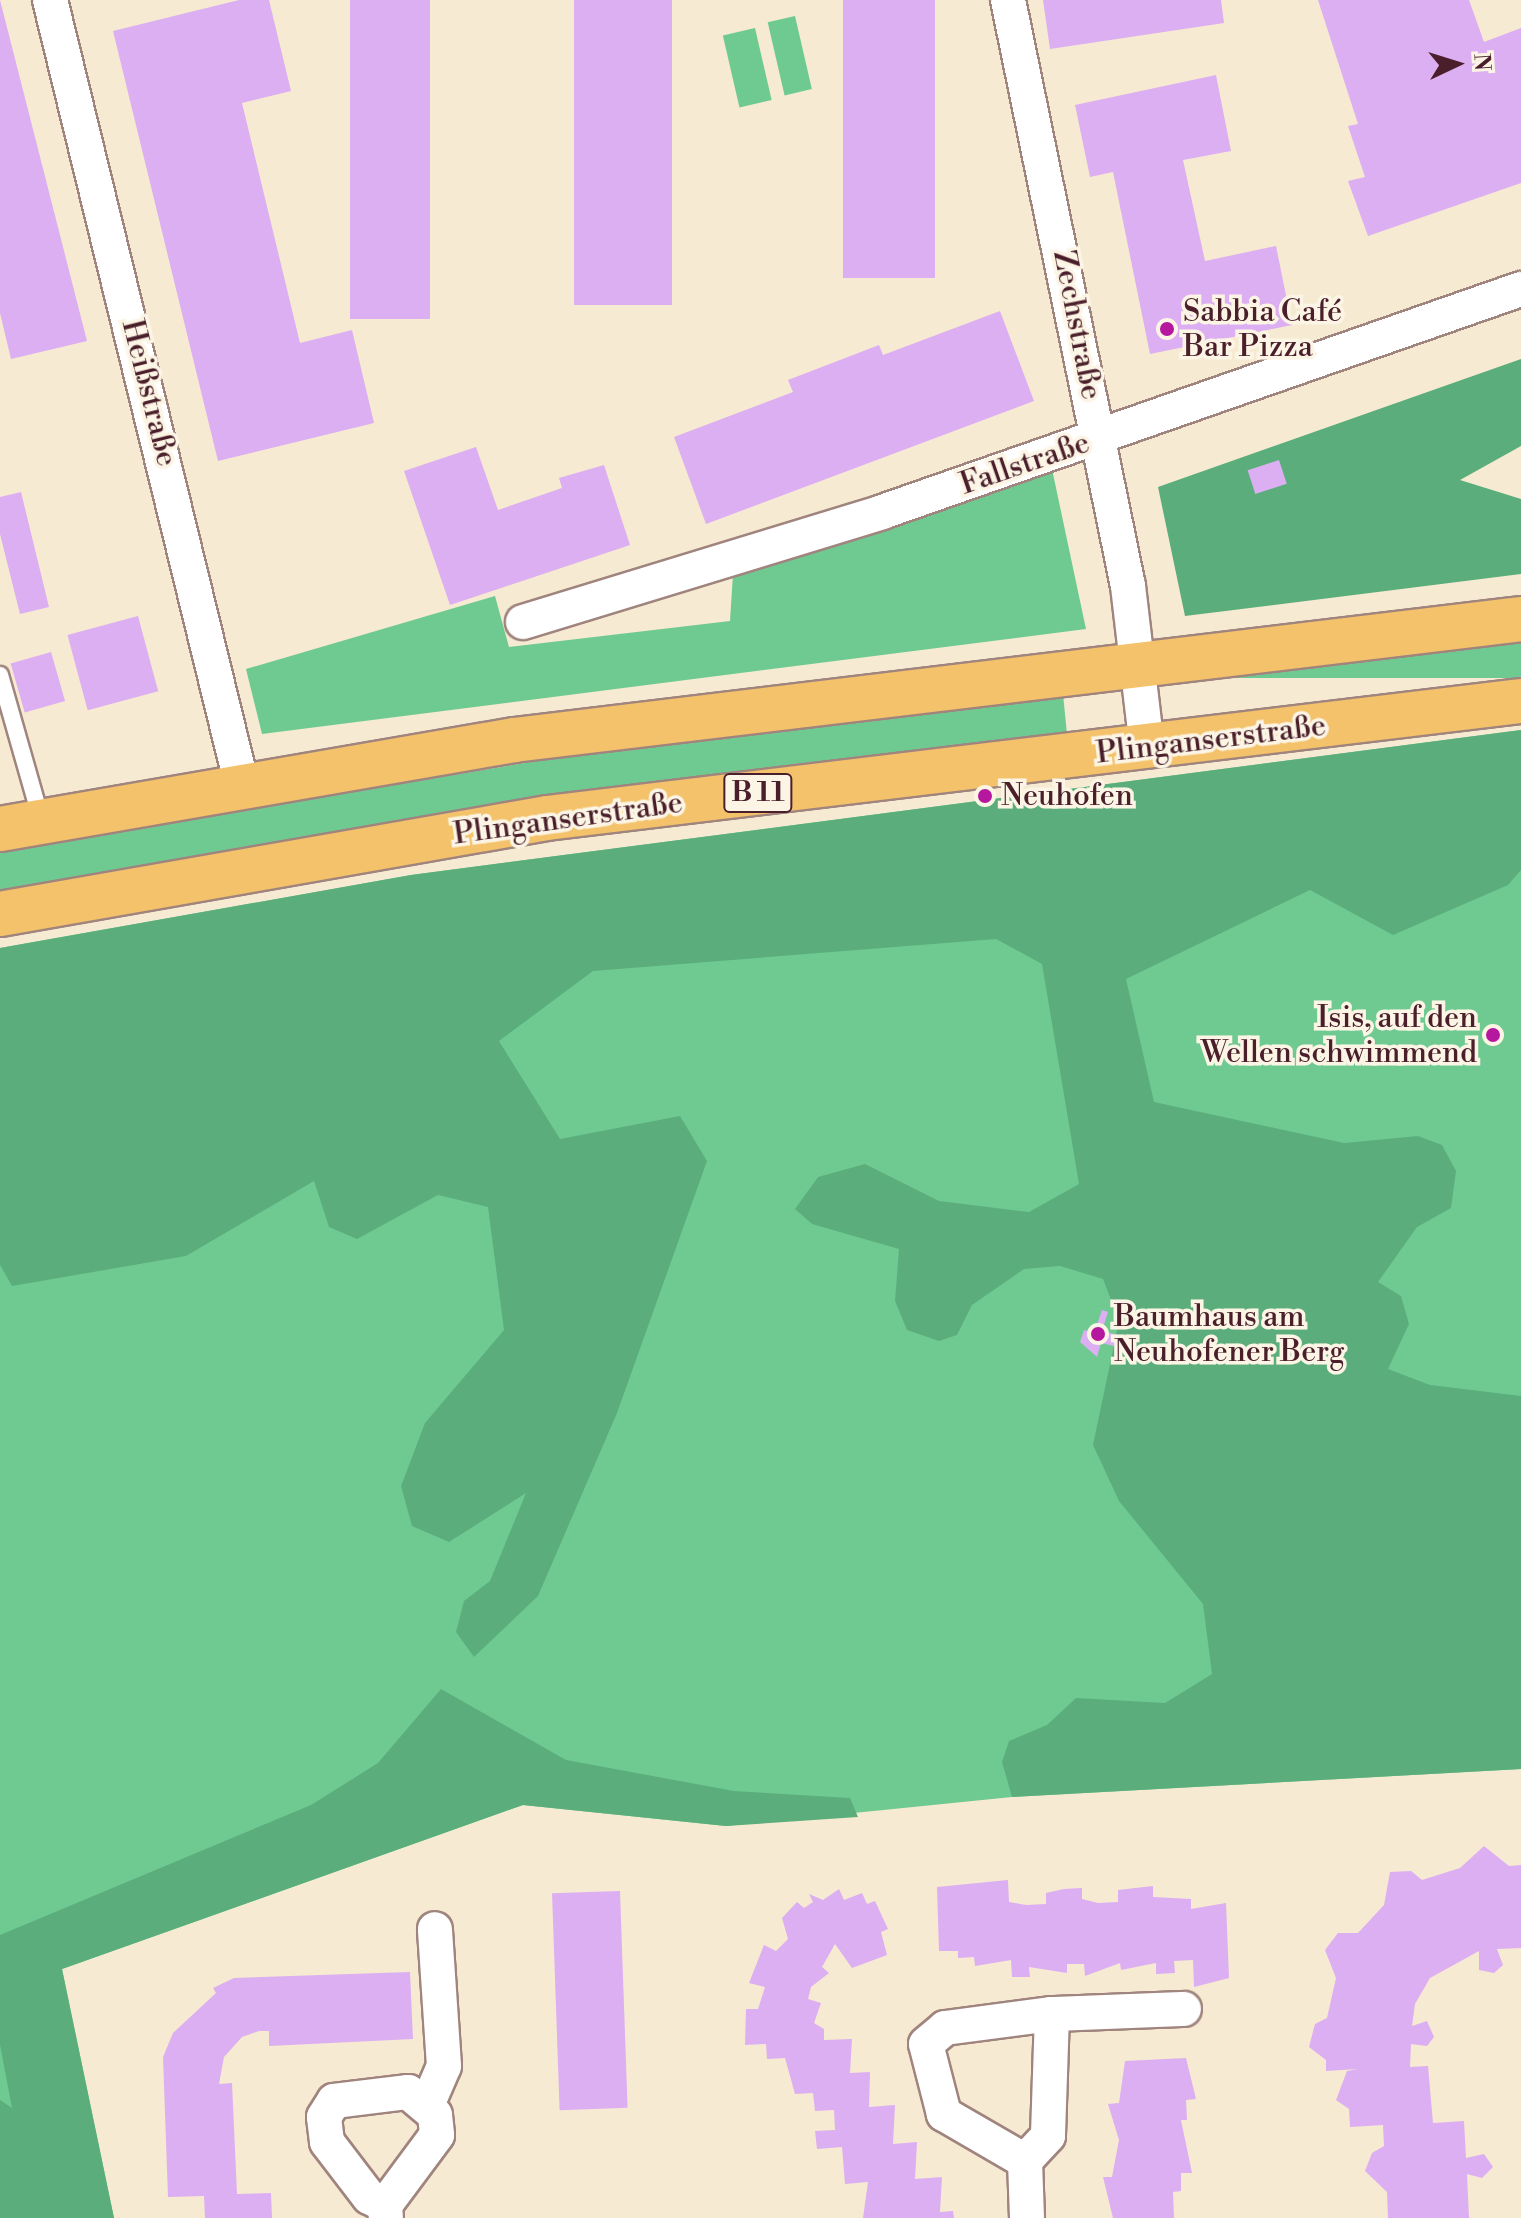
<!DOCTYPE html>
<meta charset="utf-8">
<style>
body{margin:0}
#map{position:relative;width:1521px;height:2218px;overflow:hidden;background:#f6ead2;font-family:"Libre Bodoni",serif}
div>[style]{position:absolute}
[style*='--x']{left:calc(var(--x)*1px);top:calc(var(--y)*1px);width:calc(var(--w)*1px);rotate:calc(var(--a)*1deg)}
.green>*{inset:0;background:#6fca91;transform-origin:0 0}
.forest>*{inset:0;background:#5bae7b}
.building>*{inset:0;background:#dcaef2;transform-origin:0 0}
.roads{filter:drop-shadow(2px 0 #a0847e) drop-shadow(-2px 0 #a0847e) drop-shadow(0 2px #a0847e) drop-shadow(0 -2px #a0847e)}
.lane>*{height:16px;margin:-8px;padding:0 8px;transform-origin:8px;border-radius:8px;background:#fff}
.street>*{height:34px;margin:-17px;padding:0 17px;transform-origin:17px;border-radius:17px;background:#fff}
.primary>*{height:44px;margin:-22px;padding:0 22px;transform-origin:22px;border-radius:22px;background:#f4c26a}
.dots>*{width:22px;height:22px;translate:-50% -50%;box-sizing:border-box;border:4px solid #fcf5e5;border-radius:50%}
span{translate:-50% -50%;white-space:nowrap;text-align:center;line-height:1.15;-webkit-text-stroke:7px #fcf5e5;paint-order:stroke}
.shield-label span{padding:2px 6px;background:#fcf5e5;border:2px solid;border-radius:6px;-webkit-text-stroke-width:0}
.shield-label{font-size:28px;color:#4a1f2b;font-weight:700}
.poi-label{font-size:30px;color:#4a1f2b}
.left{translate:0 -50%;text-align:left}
.right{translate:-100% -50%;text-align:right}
.street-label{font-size:30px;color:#4a1f2b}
.north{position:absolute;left:1417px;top:24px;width:80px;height:80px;-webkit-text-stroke:6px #fcf5e5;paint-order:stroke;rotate:86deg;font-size:22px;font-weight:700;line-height:32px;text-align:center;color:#4a1f2b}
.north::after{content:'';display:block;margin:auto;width:28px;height:36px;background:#4a1f2b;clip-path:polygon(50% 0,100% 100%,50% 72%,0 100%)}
</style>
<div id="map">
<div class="green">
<i style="left:795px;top:16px;width:75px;height:28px;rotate:77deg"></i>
<i style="left:755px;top:28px;width:74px;height:33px;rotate:77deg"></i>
<i style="clip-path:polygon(1052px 469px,1086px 629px,262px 734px,246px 669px,495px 596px,509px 647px,730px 621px,733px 574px)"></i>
<i style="left:1521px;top:637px;width:41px;height:308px;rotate:90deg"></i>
<i style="clip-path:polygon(1063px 694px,1067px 734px,555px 798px,0 892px,0 851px,548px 759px)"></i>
<i style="clip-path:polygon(1521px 730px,1521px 1769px,1012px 1797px,726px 1826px,523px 1805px,62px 1969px,114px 2218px,0 2218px,0 948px,411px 875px)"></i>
</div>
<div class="forest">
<i style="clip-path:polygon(1521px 359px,1521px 446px,1460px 480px,1521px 499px,1521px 574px,1185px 616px,1158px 487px)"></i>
<i style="clip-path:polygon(1521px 730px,1521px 870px,1508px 885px,1393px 935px,1310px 890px,1126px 979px,1154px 1102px,1344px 1143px,1418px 1136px,1442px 1145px,1456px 1171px,1451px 1208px,1417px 1227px,1378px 1282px,1401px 1296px,1409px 1324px,1388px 1369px,1430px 1385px,1521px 1396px,1521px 1769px,1012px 1797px,1002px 1762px,1009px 1741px,1047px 1725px,1076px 1698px,1165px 1703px,1212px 1674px,1203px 1604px,1119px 1501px,1093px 1445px,1119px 1321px,1103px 1279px,1060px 1266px,1024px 1269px,972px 1305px,957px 1335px,939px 1341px,907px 1330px,895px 1301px,899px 1249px,812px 1224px,795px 1209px,818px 1177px,865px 1164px,939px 1201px,1029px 1212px,1079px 1184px,1042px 964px,996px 939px,593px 971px,499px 1041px,560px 1139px,680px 1116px,707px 1161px,617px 1413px,538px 1596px,474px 1657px,456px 1632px,464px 1601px,490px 1581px,526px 1493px,449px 1542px,412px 1526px,401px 1486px,425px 1423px,504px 1330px,488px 1207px,438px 1195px,357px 1239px,329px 1227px,314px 1181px,186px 1256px,12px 1286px,0 1265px,0 948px,411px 875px)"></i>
<i style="clip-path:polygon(441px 1689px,566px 1760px,734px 1791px,850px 1798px,858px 1817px,726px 1826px,523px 1805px,62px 1969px,114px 2218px,0 2218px,0 2100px,12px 2108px,0 2045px,0 1935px,311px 1805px,378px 1763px)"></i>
</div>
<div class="building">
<i style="clip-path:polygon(0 0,87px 341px,11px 359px,0 313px)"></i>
<i style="clip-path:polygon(239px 0,269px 0,291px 91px,242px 103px,300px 343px,352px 330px,374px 423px,218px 461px,113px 31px)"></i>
<i style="left:350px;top:0;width:80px;height:319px"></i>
<i style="left:574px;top:0;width:98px;height:305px"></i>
<i style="left:843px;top:0;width:92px;height:278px"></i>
<i style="clip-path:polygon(1043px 0,1221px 0,1224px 23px,1050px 49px)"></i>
<i style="clip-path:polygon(1318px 0,1469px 0,1484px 42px,1521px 28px,1521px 183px,1368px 236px,1348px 181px,1365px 177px,1348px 126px,1358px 124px)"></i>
<i style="clip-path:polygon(1216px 75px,1231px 151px,1183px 160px,1205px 261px,1276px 246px,1292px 325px,1150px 354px,1113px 172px,1090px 177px,1075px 105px)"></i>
<i style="clip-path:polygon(1000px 311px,1034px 401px,706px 524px,674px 437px,793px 392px,788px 380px,879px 345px,883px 355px)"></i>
<i style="clip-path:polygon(476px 447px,498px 510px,562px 488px,559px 478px,604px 465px,630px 545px,450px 605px,404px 471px)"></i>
<i style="left:1279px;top:460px;width:25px;height:33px;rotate:72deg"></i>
<i style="clip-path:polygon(21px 492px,49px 607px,20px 614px,0 534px,0 497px)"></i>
<i style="left:138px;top:616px;width:78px;height:73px;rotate:75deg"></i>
<i style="left:51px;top:652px;width:51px;height:42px;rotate:74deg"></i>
<i style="clip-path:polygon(1102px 1310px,1108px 1312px,1102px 1331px,1118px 1335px,1114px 1346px,1101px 1343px,1097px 1357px,1080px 1342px,1084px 1330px,1094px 1333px)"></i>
<i style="clip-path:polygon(1484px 1846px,1509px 1866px,1521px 1865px,1521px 1948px,1497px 1949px,1503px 1965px,1494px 1973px,1479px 1970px,1479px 1951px,1430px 1978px,1415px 2004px,1412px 2026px,1427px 2021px,1434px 2037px,1427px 2046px,1411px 2044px,1410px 2067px,1428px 2066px,1433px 2123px,1464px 2121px,1466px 2158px,1484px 2154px,1493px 2167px,1482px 2178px,1467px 2174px,1469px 2218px,1388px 2218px,1387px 2192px,1365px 2171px,1372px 2153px,1384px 2146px,1383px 2125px,1350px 2127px,1349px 2109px,1336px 2100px,1347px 2071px,1358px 2069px,1326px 2071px,1326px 2060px,1309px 2047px,1315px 2024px,1327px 2018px,1336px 1978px,1325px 1950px,1338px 1933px,1358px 1933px,1384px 1905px,1390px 1872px,1411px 1871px,1422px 1880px,1460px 1868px)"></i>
<i style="clip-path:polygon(1008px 1880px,1009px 1902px,1026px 1905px,1046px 1904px,1046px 1893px,1064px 1889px,1082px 1888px,1082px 1899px,1098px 1903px,1118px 1902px,1118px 1890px,1153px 1886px,1153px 1897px,1191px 1899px,1191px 1909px,1226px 1903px,1229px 1978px,1194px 1987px,1193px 1960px,1174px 1961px,1175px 1973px,1156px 1974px,1156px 1963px,1121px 1970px,1120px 1963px,1085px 1976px,1084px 1964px,1067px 1964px,1067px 1973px,1029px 1967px,1030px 1977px,1012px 1977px,1011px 1960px,975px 1966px,974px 1957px,958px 1958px,958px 1951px,939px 1951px,937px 1887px)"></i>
<i style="clip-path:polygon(839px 1889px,844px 1900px,862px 1893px,867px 1904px,875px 1901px,888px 1929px,881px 1932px,887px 1955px,852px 1968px,835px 1944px,822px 1967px,829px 1973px,811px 1987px,808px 1999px,821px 2003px,814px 2023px,824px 2029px,824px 2040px,852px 2039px,850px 2073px,870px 2072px,869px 2107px,895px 2105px,893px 2144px,917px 2142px,915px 2179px,942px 2177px,940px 2212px,953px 2211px,954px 2218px,863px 2218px,868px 2182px,845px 2184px,842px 2147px,817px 2149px,815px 2131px,835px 2130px,834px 2110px,815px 2111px,813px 2093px,795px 2094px,785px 2058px,767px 2059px,766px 2044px,745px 2045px,746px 2009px,758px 2009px,765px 1987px,749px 1983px,764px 1945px,776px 1951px,788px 1939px,782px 1918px,797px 1902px,804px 1908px,813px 1902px,809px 1894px,823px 1900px)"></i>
<i style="left:620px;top:1891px;width:217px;height:68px;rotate:88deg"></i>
<i style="clip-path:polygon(410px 1972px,413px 2039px,269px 2046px,269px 2031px,259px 2031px,242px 2037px,224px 2057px,219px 2084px,232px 2083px,237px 2194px,271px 2193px,272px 2218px,205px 2218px,204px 2196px,168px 2197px,163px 2057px,173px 2033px,216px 1993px,213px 1988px,234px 1978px)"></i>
<i style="clip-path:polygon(1186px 2058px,1196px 2099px,1186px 2100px,1187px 2120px,1181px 2120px,1192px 2173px,1181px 2173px,1181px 2191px,1173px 2192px,1174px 2218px,1113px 2218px,1103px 2177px,1112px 2177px,1119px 2140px,1108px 2104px,1119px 2103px,1125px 2061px)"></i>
</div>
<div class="roads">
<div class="lane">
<i style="--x:0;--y:675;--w:150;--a:74.1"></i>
</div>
<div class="street">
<i style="--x:50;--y:0;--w:809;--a:76.27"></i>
<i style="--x:1008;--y:0;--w:598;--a:78.43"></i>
<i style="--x:1128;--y:586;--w:163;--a:83.3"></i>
<i style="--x:523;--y:622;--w:375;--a:-17"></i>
<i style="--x:882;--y:512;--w:677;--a:-19.24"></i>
<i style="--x:1052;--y:2014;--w:122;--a:91.9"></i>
<i style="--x:1048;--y:2136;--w:34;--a:133"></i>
<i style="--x:1025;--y:2161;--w:94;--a:-149.9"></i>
<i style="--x:944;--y:2114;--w:72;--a:-104.4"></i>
<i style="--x:926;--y:2044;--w:25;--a:-40"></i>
<i style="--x:945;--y:2028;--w:108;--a:-7.5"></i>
<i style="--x:1052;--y:2014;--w:132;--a:-2.2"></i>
<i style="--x:428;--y:2103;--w:40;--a:-66.6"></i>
<i style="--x:444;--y:2066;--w:137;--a:-93.8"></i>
<i style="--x:1025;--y:2161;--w:57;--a:88"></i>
<i style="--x:385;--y:2205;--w:18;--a:-153"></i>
<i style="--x:369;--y:2197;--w:69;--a:-127.4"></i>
<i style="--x:327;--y:2142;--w:25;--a:-97"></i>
<i style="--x:324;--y:2117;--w:19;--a:-58"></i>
<i style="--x:334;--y:2101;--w:75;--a:-6.9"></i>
<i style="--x:408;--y:2092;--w:35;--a:40"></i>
<i style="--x:435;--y:2115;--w:20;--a:84"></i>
<i style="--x:437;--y:2135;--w:87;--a:126.6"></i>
<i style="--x:385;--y:2205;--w:13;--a:86"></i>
</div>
<div class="primary">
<i style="--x:0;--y:829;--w:522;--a:-9.82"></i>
<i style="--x:514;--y:740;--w:1014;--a:-6.85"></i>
<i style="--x:0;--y:914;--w:555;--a:-9.95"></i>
<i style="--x:547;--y:818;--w:981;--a:-6.85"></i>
</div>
</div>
<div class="dots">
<i style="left:1167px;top:329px;background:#b5179e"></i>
<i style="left:985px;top:796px;background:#b5179e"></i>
<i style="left:1493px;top:1035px;background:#b5179e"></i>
<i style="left:1098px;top:1334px;background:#b5179e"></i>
</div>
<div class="shield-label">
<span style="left:758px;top:793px">B 11</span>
</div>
<div class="poi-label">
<span class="left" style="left:1183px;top:329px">Sabbia Café<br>Bar Pizza</span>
<span class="left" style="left:1001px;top:796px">Neuhofen</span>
<span class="right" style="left:1477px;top:1035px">Isis, auf den<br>Wellen schwimmend</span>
<span class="left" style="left:1114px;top:1334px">Baumhaus am<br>Neuhofener Berg</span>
</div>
<div class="street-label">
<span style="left:1077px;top:325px;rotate:79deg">Zechstraße</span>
<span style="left:149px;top:393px;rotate:76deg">Heißstraße</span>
<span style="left:1025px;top:464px;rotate:-19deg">Fallstraße</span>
<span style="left:1211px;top:740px;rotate:-7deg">Plinganserstraße</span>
<span style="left:568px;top:819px;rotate:-8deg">Plinganserstraße</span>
</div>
<div class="north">N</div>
</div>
